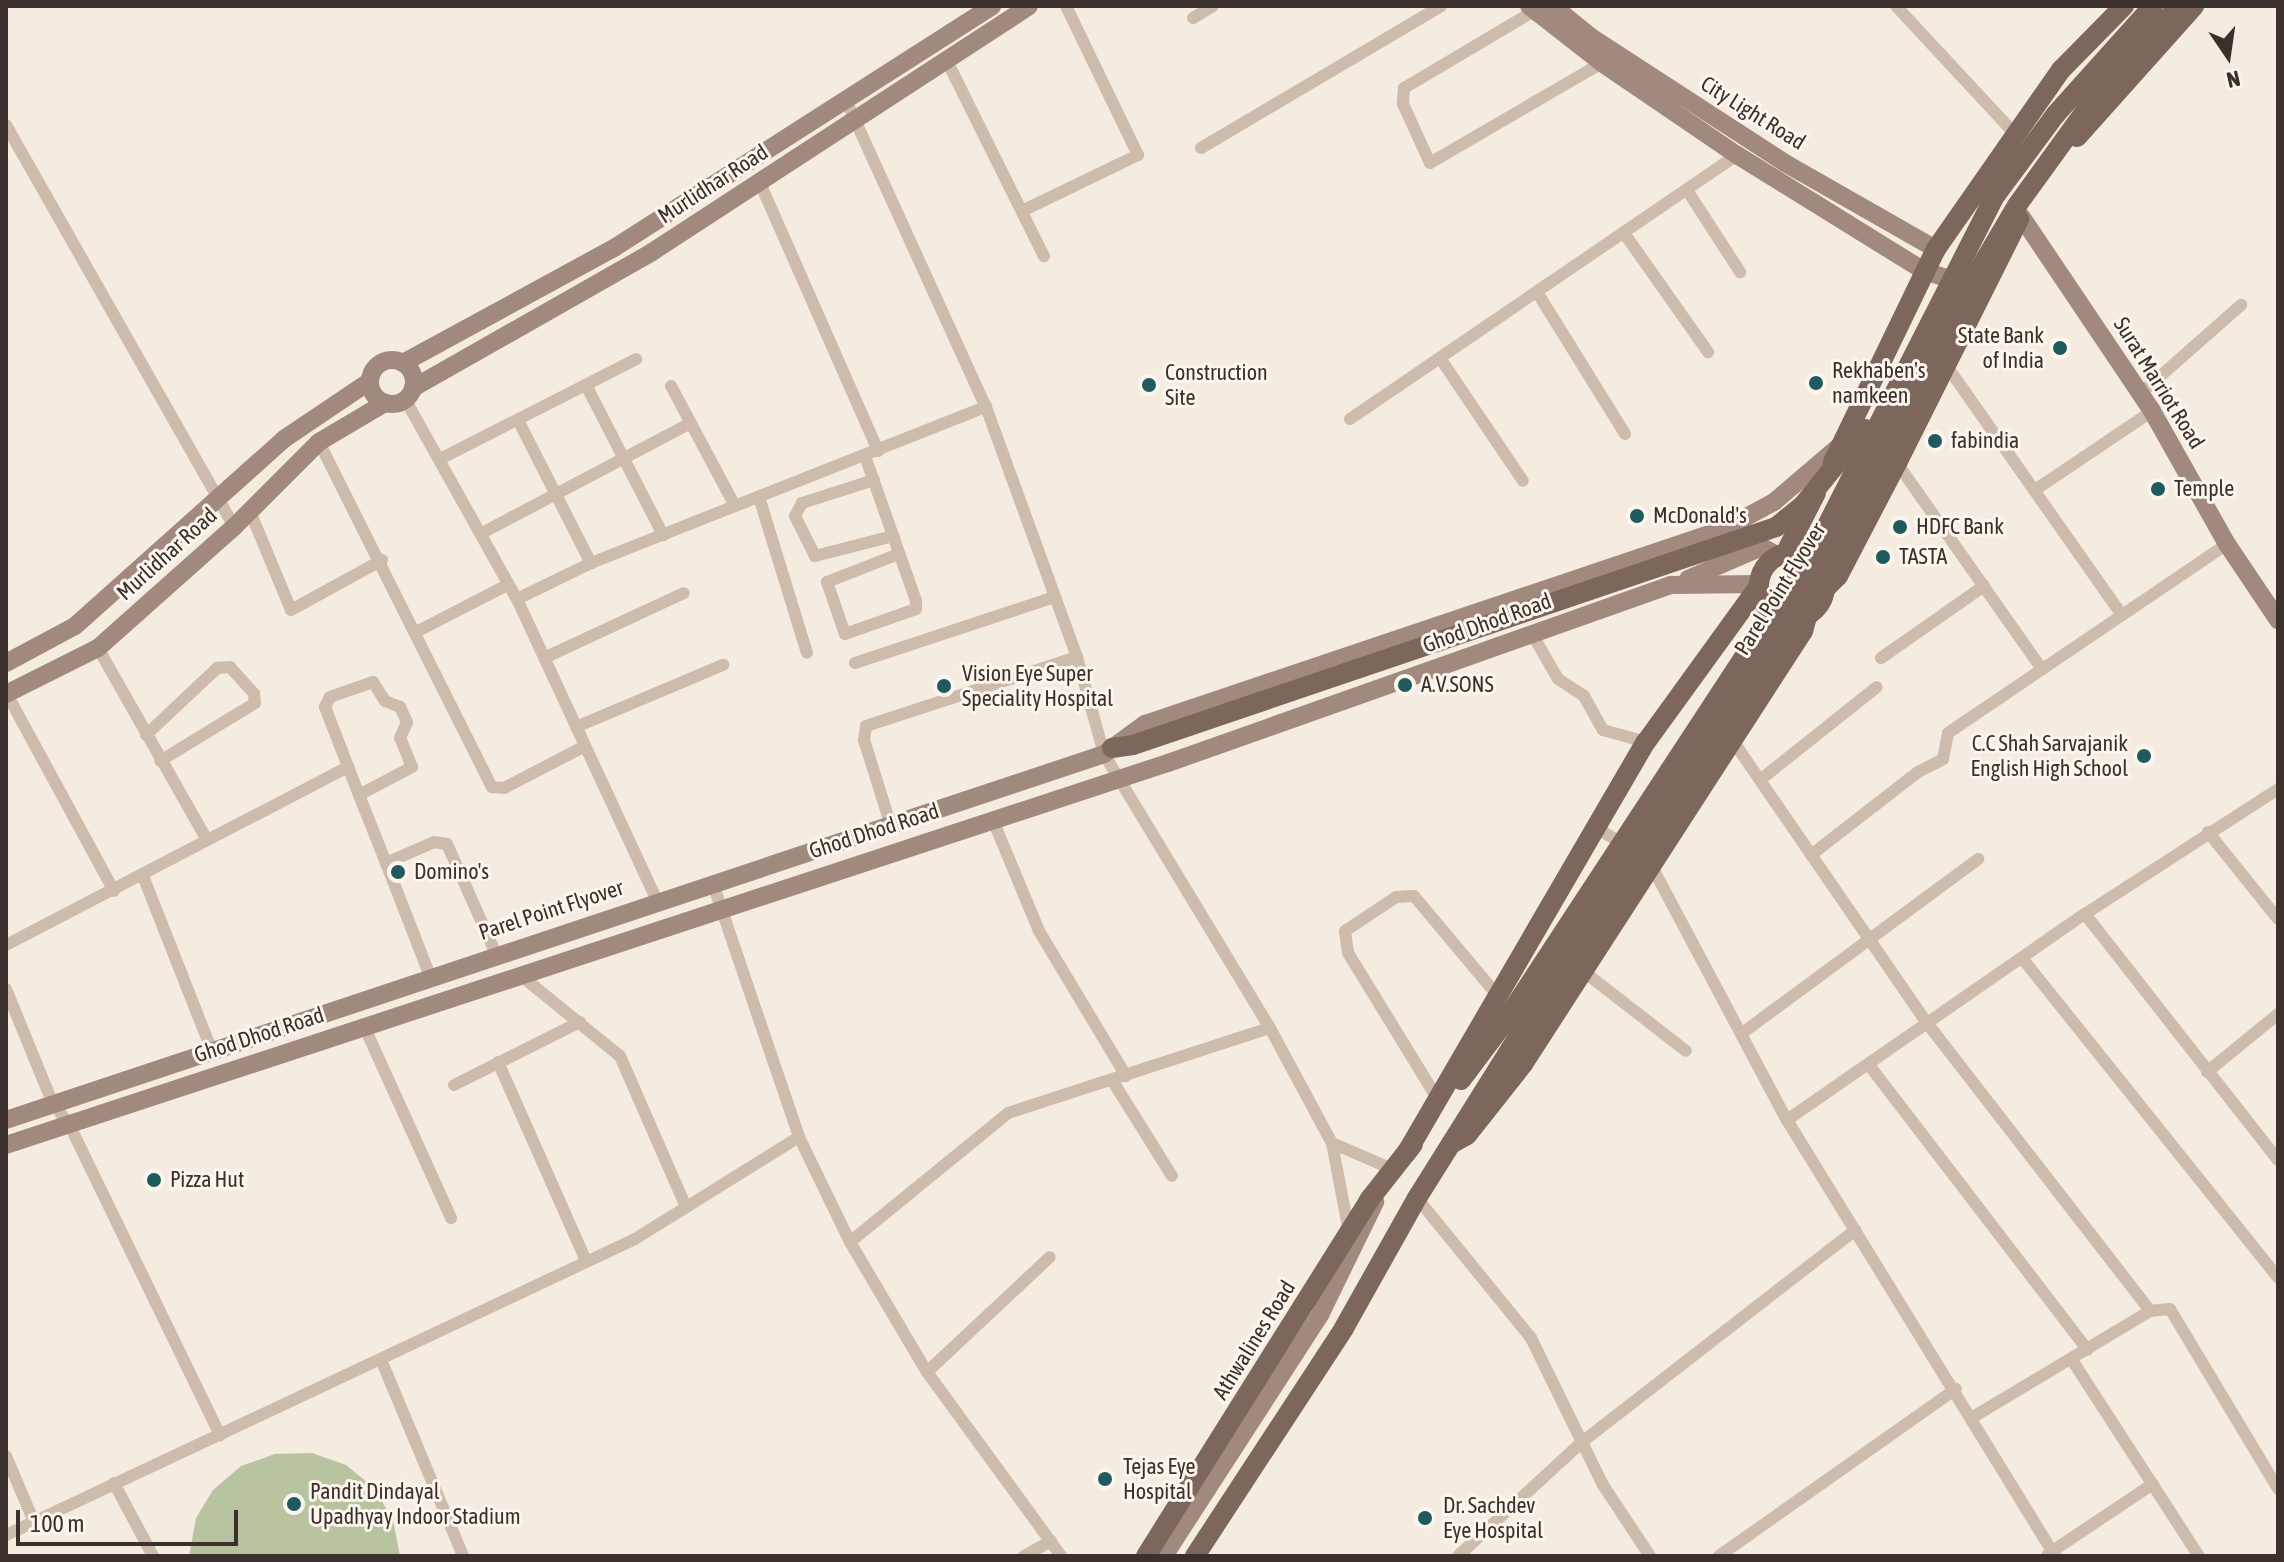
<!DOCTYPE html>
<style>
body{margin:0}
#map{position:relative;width:2284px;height:1562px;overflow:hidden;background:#f4ebe1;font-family:"Asap Condensed",sans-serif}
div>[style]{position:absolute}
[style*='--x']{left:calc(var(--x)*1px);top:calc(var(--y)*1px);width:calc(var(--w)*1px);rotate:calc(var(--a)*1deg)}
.green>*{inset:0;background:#b8c4a0}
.street>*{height:12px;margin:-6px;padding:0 6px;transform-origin:6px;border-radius:6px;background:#cdbbac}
.secondary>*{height:18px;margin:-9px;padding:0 9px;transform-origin:9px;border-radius:9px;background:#a18a7d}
.secondary>.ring{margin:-9px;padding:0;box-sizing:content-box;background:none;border:18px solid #a18a7d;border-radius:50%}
.primary>*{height:20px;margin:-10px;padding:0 10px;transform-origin:10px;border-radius:10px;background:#7d675c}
.primary>.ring{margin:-10px;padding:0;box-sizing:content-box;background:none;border:20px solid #7d675c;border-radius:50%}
.primary-bridge>*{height:20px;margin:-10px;padding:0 10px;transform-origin:10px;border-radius:10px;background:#7d675c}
.dots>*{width:22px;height:22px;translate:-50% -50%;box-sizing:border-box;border:4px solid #fbf5ee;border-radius:50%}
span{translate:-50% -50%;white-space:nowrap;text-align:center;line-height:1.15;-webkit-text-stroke:6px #fbf5ee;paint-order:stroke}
.street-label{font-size:22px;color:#3b302b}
.poi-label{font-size:22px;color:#3b302b}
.right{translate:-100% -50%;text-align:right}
.left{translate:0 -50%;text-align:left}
.frame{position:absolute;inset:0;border:8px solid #3b302b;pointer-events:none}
.north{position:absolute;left:2188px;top:16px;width:80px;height:80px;-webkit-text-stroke:6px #fbf5ee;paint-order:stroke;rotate:167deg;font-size:22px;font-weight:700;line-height:32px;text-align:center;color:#3b302b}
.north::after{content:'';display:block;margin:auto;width:28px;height:36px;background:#3b302b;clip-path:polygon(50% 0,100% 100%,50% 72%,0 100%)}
.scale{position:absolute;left:16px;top:1510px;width:222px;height:36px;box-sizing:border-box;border:4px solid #3b302b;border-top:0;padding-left:10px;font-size:24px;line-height:28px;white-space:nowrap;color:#3b302b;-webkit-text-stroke:6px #fbf5ee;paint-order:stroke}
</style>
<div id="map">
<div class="green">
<i style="clip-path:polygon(312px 1453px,346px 1465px,374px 1488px,393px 1520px,400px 1556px,189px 1556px,196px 1518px,213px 1490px,241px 1466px,275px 1454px)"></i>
</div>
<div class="street">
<i style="--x:1896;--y:6;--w:175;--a:47.1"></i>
<i style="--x:1539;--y:8;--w:157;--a:149.3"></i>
<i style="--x:1404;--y:88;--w:16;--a:94"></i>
<i style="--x:1403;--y:104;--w:65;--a:65.4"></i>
<i style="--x:1430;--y:163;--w:199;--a:-30.2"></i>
<i style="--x:1193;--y:18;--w:23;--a:-31"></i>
<i style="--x:947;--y:61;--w:218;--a:63.6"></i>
<i style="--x:845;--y:98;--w:340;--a:65.5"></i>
<i style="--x:986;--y:407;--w:266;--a:70"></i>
<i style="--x:1077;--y:657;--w:101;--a:74.4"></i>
<i style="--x:1104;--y:754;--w:320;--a:58.8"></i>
<i style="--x:1270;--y:1028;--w:131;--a:61.7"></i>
<i style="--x:6;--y:125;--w:462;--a:60.4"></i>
<i style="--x:1201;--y:148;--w:279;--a:-30.6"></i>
<i style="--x:760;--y:183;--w:293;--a:66.2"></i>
<i style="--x:1687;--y:190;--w:98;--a:57.1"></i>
<i style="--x:1022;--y:211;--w:129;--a:-25.8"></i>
<i style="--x:1138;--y:155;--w:165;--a:-115.8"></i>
<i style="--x:1624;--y:233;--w:146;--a:54.8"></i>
<i style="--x:1537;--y:292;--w:167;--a:58.2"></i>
<i style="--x:1440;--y:358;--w:148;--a:56"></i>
<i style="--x:1944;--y:362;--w:309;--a:54.9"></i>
<i style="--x:586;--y:385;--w:169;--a:62.8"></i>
<i style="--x:671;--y:386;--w:136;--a:61.9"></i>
<i style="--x:2140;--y:394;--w:135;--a:-41.4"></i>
<i style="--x:405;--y:399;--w:229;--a:60.8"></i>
<i style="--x:517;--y:599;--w:333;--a:65.1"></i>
<i style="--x:1350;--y:419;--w:468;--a:-34.3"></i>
<i style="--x:518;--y:420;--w:161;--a:63"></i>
<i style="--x:319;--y:442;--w:386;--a:63.4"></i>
<i style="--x:492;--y:787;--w:12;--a:5"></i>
<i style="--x:504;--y:788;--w:91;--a:-27.4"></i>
<i style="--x:865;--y:456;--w:154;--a:70.6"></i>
<i style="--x:916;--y:601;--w:8;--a:90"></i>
<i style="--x:916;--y:609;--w:75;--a:160.6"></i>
<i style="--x:845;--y:634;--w:55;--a:-109.1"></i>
<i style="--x:827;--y:582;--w:77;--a:-21.3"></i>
<i style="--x:442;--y:458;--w:218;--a:-27"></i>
<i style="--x:1897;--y:463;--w:252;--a:54.9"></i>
<i style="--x:874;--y:480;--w:76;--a:162.3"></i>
<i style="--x:802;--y:503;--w:15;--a:118"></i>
<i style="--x:795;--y:516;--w:45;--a:63.4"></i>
<i style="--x:815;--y:556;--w:81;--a:-14.4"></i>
<i style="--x:2035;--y:490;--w:141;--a:-34"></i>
<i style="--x:759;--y:497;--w:163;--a:72.9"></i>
<i style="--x:249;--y:509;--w:109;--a:67.4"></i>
<i style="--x:291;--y:610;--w:104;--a:-28.8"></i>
<i style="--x:482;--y:533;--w:229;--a:-27.8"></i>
<i style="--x:517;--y:599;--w:82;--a:-25.9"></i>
<i style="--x:591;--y:563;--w:425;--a:-21.6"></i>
<i style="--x:418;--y:631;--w:102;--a:-27.3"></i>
<i style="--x:1531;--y:632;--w:54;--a:60.1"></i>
<i style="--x:1558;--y:679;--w:31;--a:33"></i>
<i style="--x:1584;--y:696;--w:39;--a:61"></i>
<i style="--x:1603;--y:730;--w:45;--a:15.6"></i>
<i style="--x:98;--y:648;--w:219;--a:60.4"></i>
<i style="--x:544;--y:658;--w:154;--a:-24.9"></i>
<i style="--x:1881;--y:658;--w:126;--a:-35"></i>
<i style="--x:855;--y:663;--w:210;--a:-18.3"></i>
<i style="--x:7;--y:694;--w:224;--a:61.5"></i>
<i style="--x:576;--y:727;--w:160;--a:-22.9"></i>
<i style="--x:146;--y:735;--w:98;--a:-43.3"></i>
<i style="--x:217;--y:668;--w:13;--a:-4"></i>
<i style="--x:230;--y:667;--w:36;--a:48"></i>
<i style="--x:254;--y:694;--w:9;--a:84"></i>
<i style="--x:255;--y:703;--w:111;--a:148.6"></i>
<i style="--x:1731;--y:738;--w:346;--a:55.5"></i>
<i style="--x:1927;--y:1023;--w:364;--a:52.2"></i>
<i style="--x:1760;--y:780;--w:149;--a:-38.5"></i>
<i style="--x:359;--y:795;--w:60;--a:-27.8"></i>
<i style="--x:412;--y:767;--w:31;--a:-112"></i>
<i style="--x:400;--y:738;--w:17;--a:-66"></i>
<i style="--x:407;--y:722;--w:17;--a:-115"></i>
<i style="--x:400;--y:707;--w:16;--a:-158"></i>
<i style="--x:385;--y:701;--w:22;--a:-122"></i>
<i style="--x:373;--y:682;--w:46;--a:160.8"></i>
<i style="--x:330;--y:697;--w:11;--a:117"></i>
<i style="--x:325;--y:707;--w:94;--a:68.9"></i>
<i style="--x:359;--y:795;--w:73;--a:68.3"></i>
<i style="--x:386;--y:863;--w:121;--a:68.7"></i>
<i style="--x:992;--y:818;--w:122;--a:67.4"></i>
<i style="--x:1039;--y:931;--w:169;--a:59"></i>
<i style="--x:891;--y:826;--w:90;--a:-107.4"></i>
<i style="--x:864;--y:740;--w:14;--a:-82"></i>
<i style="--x:866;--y:726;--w:222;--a:-18.1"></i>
<i style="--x:1599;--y:829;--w:33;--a:33"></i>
<i style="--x:2208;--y:832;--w:112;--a:51.2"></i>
<i style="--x:1811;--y:855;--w:135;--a:-37.8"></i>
<i style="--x:1918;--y:772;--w:28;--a:-27"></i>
<i style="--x:1943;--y:759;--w:26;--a:-79"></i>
<i style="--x:1948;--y:733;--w:337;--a:-34.1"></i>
<i style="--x:1649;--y:861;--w:293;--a:62"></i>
<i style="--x:1787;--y:1120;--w:512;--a:58.42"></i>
<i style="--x:386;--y:863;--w:52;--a:-23.6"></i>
<i style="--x:434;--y:842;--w:13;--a:9"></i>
<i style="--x:447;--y:844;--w:120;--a:66"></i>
<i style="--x:143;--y:876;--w:188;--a:68.5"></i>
<i style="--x:713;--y:884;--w:267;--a:71.2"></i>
<i style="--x:2085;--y:914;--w:313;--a:51.9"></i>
<i style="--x:6;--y:945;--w:386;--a:-27.5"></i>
<i style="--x:2022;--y:958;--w:410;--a:51.3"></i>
<i style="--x:1583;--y:971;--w:130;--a:37.8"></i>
<i style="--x:519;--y:974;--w:130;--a:39.1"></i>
<i style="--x:620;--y:1056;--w:165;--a:66.4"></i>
<i style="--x:6;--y:989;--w:124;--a:67.8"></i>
<i style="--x:53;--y:1104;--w:26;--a:51"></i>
<i style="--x:69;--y:1124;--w:346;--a:64.1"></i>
<i style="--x:364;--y:1026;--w:211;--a:65.6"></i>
<i style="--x:1741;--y:1034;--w:295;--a:-36.4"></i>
<i style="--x:498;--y:1062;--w:218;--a:66.1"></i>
<i style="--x:1869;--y:1065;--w:359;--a:52.5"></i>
<i style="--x:2207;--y:1072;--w:92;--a:-39.2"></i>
<i style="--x:1112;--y:1080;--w:113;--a:58"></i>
<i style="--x:454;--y:1085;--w:141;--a:-26.6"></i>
<i style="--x:1437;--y:1098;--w:170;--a:-121.5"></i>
<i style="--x:1348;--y:953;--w:22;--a:-98"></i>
<i style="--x:1345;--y:931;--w:61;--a:-33.7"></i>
<i style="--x:1396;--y:897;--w:18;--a:-3"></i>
<i style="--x:1414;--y:896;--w:131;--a:50"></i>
<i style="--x:1787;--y:1120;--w:362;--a:-34.7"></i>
<i style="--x:2085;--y:914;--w:230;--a:-32.9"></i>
<i style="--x:1417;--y:1198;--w:181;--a:50.8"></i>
<i style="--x:1531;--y:1338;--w:164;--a:63.9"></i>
<i style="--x:1603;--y:1485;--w:85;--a:56.5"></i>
<i style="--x:1349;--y:1232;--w:91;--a:-100.8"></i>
<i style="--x:1332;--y:1143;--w:65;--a:23.4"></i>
<i style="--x:850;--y:1242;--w:204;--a:-39.2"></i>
<i style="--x:1008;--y:1113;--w:275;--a:-18"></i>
<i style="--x:2072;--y:1360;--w:234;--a:57.1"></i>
<i style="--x:382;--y:1362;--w:210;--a:67.3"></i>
<i style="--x:927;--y:1372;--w:168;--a:-43.1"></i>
<i style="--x:1973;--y:1417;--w:206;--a:-30.9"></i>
<i style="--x:2150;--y:1311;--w:20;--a:-6"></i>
<i style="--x:2170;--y:1309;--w:210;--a:59"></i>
<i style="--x:6;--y:1456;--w:72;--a:67"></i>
<i style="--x:114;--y:1483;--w:83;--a:61.9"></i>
<i style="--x:6;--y:1535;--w:695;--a:-25.2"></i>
<i style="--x:635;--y:1239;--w:193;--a:-31.9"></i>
<i style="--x:799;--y:1137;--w:117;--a:64.1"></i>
<i style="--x:850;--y:1242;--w:151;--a:59.4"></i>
<i style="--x:927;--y:1372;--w:228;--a:53.9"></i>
<i style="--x:2048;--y:1554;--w:126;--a:-33.7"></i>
<i style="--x:1024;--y:1556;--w:31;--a:-29"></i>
<i style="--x:1458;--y:1556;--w:168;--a:-42.6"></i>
<i style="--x:1582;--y:1442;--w:346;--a:-37.8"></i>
<i style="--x:1719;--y:1556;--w:290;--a:-35.2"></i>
</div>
<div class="secondary">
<i style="--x:1529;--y:6;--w:93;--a:38"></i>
<i style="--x:1602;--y:63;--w:163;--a:34.3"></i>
<i style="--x:1737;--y:155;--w:220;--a:31.8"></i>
<i style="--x:1924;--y:271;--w:41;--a:17.1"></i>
<i style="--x:1553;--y:6;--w:49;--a:39.2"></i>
<i style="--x:1591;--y:37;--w:231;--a:33"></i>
<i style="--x:1785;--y:163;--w:174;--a:29.7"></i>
<i style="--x:2021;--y:216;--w:235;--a:56.1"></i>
<i style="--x:2152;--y:411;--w:153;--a:60.6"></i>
<i style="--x:2227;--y:544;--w:92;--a:56.1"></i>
<i class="ring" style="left:370px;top:360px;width:26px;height:26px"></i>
<i style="--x:403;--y:363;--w:240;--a:-28.6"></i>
<i style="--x:614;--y:248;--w:449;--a:-32.6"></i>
<i style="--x:413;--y:388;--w:275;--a:-29.6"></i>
<i style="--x:652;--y:252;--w:450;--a:-33.1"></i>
<i style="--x:1688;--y:579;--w:81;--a:-23.4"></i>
<i style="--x:1762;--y:547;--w:19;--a:28"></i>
<i style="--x:6;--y:663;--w:78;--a:-28.2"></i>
<i style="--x:75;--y:626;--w:280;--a:-41.8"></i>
<i style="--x:284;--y:439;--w:104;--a:-34"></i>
<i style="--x:6;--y:694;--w:103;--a:-26.6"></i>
<i style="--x:98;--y:648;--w:182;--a:-41.7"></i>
<i style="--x:234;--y:527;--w:120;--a:-45"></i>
<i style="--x:319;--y:442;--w:77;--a:-30.6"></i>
<i style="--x:6;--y:1120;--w:1157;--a:-18.43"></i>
<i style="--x:1104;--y:754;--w:51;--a:-36.2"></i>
<i style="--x:1145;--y:724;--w:611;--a:-18.61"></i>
<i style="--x:1724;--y:529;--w:57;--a:-28.4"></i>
<i style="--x:1774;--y:502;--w:89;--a:-40.5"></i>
<i style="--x:6;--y:1145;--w:1223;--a:-18.2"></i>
<i style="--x:1168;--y:763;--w:534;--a:-19.49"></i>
<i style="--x:1671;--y:585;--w:88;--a:-0.7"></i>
<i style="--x:1164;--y:1556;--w:287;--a:-57.1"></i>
<i style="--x:1320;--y:1315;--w:126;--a:-64"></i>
</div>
<div class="primary">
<i style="--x:2077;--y:137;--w:176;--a:-48.2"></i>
<i style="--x:1833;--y:462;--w:237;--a:-64.2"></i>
<i style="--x:1936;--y:249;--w:218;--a:-55.1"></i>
<i style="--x:2061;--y:70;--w:90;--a:-45.5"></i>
<i class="ring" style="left:1759px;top:553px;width:46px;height:46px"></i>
<i style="--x:1785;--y:554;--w:68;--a:-63.1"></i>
<i style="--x:1826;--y:588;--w:17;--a:-45"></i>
<i style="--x:1838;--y:576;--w:127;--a:-62.4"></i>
<i style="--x:1897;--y:463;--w:273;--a:-63.4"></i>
<i style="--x:1112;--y:748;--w:21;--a:-8"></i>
<i style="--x:1461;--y:1080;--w:71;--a:-53"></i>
<i style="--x:1451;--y:1144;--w:18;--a:-29"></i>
<i style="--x:1467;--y:1135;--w:90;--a:-51.7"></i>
<i style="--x:1523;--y:1064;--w:516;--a:-57.11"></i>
<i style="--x:1803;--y:631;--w:15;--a:-74"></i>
<i style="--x:1407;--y:1152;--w:475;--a:-59.8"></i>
<i style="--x:1646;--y:742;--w:191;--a:-54.1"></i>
<i style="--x:1146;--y:1556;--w:420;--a:-57.9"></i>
<i style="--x:1369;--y:1200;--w:71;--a:-51.8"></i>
<i style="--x:1195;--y:1556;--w:272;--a:-56.8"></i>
<i style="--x:1344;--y:1328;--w:149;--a:-60.7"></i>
<i style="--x:1417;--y:1198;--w:194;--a:-57.9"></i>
</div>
<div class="primary-bridge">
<i style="--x:1133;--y:745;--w:679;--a:-18.73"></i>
<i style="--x:1776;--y:527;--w:35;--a:-39"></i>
<i style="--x:1803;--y:505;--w:98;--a:-50.8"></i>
<i style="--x:1504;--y:1023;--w:567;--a:-56.73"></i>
<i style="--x:1815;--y:549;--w:396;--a:-63"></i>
<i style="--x:1995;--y:196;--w:102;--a:-53.4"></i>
<i style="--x:2056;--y:114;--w:145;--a:-48.1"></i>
<i style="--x:1520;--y:1034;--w:566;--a:-56.76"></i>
<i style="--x:1830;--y:561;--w:321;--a:-63"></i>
<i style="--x:1976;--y:275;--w:82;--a:-59.4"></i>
<i style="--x:2018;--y:204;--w:143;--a:-54.1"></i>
<i style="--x:2102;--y:88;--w:112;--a:-46.8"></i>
</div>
<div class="dots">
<i style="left:2060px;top:348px;background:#1f5a5e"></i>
<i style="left:1816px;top:383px;background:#1f5a5e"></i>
<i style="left:1149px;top:385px;background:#1f5a5e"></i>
<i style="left:1935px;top:441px;background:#1f5a5e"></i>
<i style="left:2158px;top:489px;background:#1f5a5e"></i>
<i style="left:1637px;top:516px;background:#1f5a5e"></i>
<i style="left:1900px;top:527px;background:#1f5a5e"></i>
<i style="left:1883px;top:557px;background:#1f5a5e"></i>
<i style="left:1405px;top:685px;background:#1f5a5e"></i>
<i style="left:944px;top:686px;background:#1f5a5e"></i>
<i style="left:2144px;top:756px;background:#1f5a5e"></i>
<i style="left:398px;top:872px;background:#1f5a5e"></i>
<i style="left:154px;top:1180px;background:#1f5a5e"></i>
<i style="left:1105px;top:1479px;background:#1f5a5e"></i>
<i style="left:294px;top:1504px;background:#1f5a5e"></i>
<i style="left:1425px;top:1518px;background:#1f5a5e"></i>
</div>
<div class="street-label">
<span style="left:1753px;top:113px;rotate:32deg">City Light Road</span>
<span style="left:713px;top:184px;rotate:-33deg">Murlidhar Road</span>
<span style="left:2159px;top:383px;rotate:58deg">Surat Marriot Road</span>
<span style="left:167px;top:554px;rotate:-42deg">Murlidhar Road</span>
<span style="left:1780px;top:589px;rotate:-58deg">Parel Point Flyover</span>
<span style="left:1487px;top:623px;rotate:-20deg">Ghod Dhod Road</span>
<span style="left:874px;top:831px;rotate:-18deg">Ghod Dhod Road</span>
<span style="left:551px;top:910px;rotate:-18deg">Parel Point Flyover</span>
<span style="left:259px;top:1035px;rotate:-18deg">Ghod Dhod Road</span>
<span style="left:1254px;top:1340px;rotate:-58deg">Athwalines Road</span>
</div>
<div class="poi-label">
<span class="right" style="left:2044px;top:348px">State Bank<br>of India</span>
<span class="left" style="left:1832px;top:383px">Rekhaben's<br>namkeen</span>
<span class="left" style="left:1165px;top:385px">Construction<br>Site</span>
<span class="left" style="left:1951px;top:441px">fabindia</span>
<span class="left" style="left:2174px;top:489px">Temple</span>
<span class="left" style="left:1653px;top:516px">McDonald's</span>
<span class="left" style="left:1916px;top:527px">HDFC Bank</span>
<span class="left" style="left:1899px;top:557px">TASTA</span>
<span class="left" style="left:962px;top:686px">Vision Eye Super<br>Speciality Hospital</span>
<span class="left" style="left:1421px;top:685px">A.V.SONS</span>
<span class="right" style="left:2128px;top:756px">C.C Shah Sarvajanik<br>English High School</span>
<span class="left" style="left:414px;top:872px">Domino's</span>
<span class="left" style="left:170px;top:1180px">Pizza Hut</span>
<span class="left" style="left:1123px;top:1479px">Tejas Eye<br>Hospital</span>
<span class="left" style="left:310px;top:1504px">Pandit Dindayal<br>Upadhyay Indoor Stadium</span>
<span class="left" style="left:1443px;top:1518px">Dr. Sachdev<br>Eye Hospital</span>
</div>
<div class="frame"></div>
<div class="north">N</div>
<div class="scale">100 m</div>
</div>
